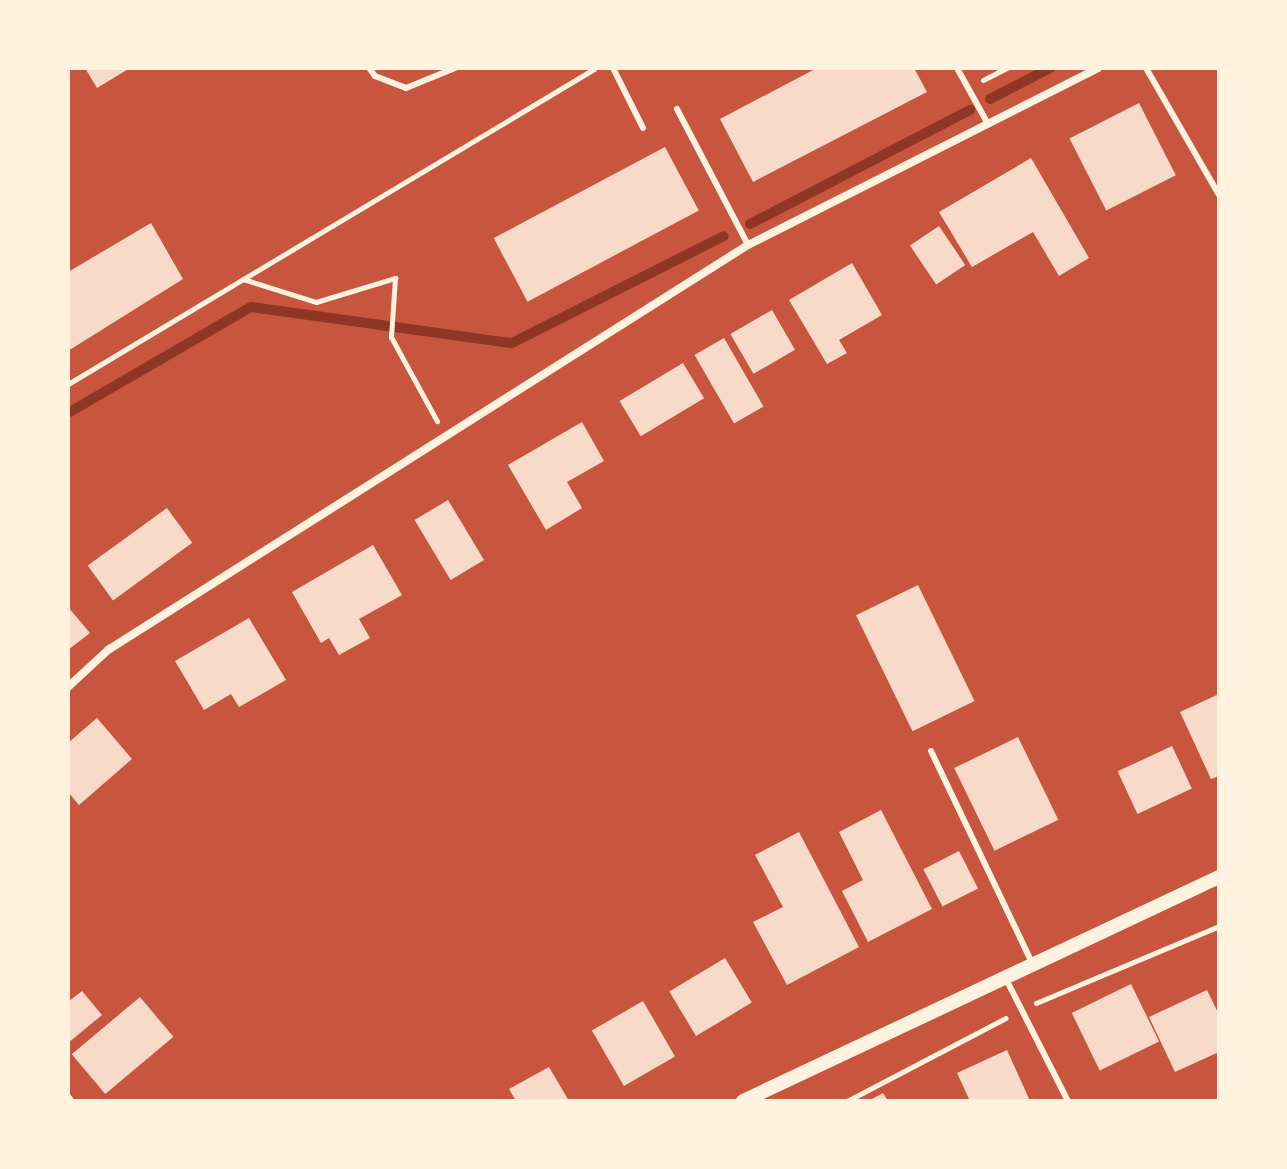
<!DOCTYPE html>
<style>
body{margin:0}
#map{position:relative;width:1287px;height:1169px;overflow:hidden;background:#c8553d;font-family:Helvetica,sans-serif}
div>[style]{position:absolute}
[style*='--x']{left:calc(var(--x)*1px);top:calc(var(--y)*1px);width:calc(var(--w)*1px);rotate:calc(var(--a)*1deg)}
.stream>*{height:10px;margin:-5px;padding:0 5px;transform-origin:5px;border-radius:5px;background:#8f3625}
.building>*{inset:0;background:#f7dbc8;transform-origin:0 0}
.path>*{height:5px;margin:-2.5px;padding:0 2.5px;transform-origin:2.5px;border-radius:2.5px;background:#fff3e0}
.service>*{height:6px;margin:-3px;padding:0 3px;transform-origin:3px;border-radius:3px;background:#fff3e0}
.minor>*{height:8px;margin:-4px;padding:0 4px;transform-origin:4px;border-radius:4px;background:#fff3e0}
.tertiary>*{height:14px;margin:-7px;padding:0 7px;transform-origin:7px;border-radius:7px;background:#fff3e0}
span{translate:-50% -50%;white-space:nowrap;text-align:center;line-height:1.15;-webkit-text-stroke:8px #fff3e0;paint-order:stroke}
.frame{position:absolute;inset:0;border:70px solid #fff3e0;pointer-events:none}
</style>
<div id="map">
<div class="stream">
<i style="--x:990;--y:99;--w:68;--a:-27.3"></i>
<i style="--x:750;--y:224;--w:248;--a:-27.4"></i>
<i style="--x:68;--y:413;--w:211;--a:-30.1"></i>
<i style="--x:251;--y:307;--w:263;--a:7.9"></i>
<i style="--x:512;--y:343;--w:237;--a:-26.8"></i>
</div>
<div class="building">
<i style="clip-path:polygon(85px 68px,130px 68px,97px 88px)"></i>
<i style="clip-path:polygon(817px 68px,914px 68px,927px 92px,753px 182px,720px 119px)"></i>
<i style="left:1139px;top:103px;width:81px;height:78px;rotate:63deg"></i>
<i style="left:665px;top:147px;width:72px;height:194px;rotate:62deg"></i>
<i style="clip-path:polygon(1031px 158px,1089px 258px,1059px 276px,1033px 232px,972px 267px,939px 212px)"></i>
<i style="clip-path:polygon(151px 223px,183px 279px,68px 351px,68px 272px)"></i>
<i style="left:939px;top:226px;width:47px;height:35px;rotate:56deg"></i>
<i style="clip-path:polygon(852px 263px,882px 315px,839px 340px,847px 353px,827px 364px,789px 300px)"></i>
<i style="left:772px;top:310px;width:46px;height:48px;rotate:60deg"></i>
<i style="left:724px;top:338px;width:79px;height:34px;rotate:60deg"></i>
<i style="left:683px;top:363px;width:41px;height:74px;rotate:59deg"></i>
<i style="clip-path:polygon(582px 422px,604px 461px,567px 482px,582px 508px,546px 530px,508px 465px)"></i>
<i style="left:448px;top:500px;width:70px;height:39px;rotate:59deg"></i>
<i style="left:167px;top:508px;width:43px;height:98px;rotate:54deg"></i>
<i style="clip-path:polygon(373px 545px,402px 595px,359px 619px,370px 638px,339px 655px,329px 638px,321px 643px,292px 592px)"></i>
<i style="left:918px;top:585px;width:129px;height:69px;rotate:64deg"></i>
<i style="clip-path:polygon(68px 607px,90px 633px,68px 650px)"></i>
<i style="clip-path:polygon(249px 618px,286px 680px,239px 707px,231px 694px,204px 710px,175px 661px)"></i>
<i style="clip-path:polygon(1219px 694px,1219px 776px,1211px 779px,1180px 712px)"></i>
<i style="clip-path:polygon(97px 718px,132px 759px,79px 805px,68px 792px,68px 743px)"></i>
<i style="left:1018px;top:737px;width:92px;height:71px;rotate:64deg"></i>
<i style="left:1172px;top:746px;width:47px;height:60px;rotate:65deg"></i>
<i style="clip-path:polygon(881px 810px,932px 909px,868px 942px,842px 891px,863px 880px,839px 832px)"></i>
<i style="clip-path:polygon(799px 832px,859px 947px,787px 985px,753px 922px,783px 907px,755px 855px)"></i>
<i style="left:959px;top:851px;width:42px;height:40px;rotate:63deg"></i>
<i style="left:725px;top:958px;width:52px;height:65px;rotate:59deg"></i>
<i style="left:1131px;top:984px;width:64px;height:66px;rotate:64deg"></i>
<i style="clip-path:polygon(1207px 990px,1219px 1015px,1219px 1052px,1175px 1072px,1149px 1017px)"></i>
<i style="clip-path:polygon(82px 991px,102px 1015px,68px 1043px,68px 1002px)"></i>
<i style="left:140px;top:997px;width:52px;height:89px;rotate:50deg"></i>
<i style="left:643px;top:1001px;width:64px;height:59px;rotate:60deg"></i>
<i style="clip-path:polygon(1007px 1050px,1030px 1101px,970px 1101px,957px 1073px)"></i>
<i style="clip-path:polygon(549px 1067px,569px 1101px,516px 1101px,509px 1089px)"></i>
<i style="clip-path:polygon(883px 1093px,888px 1101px,868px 1101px)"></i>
</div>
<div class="path">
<i style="--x:983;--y:80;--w:27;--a:-27"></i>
<i style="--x:243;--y:279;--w:77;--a:17.5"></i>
<i style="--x:316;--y:302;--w:83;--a:-16.9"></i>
<i style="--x:395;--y:278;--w:59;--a:93.9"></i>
<i style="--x:391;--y:337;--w:96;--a:61.3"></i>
<i style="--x:68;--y:384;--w:613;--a:-30.92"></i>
<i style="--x:1036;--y:1003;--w:199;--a:-22.8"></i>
<i style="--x:847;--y:1101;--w:179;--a:-27.6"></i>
</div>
<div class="service">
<i style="--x:369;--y:68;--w:10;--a:53"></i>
<i style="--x:375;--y:76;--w:33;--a:21"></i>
<i style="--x:406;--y:88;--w:53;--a:-22.2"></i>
<i style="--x:613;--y:68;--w:67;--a:63.4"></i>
<i style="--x:957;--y:68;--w:64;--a:61"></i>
<i style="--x:1146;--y:68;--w:146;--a:60.1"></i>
<i style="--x:677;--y:109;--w:153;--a:62.4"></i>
<i style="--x:931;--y:751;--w:235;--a:64.5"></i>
<i style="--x:1006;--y:979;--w:137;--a:63.1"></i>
</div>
<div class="minor">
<i style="--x:68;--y:687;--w:54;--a:-42.8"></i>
<i style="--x:108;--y:650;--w:757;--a:-32.33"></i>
<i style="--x:748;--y:245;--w:392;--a:-26.8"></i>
<i style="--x:68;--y:1098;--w:4;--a:56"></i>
</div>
<div class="tertiary">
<i style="--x:743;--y:1101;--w:526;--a:-25.2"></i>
</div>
<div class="frame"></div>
</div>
